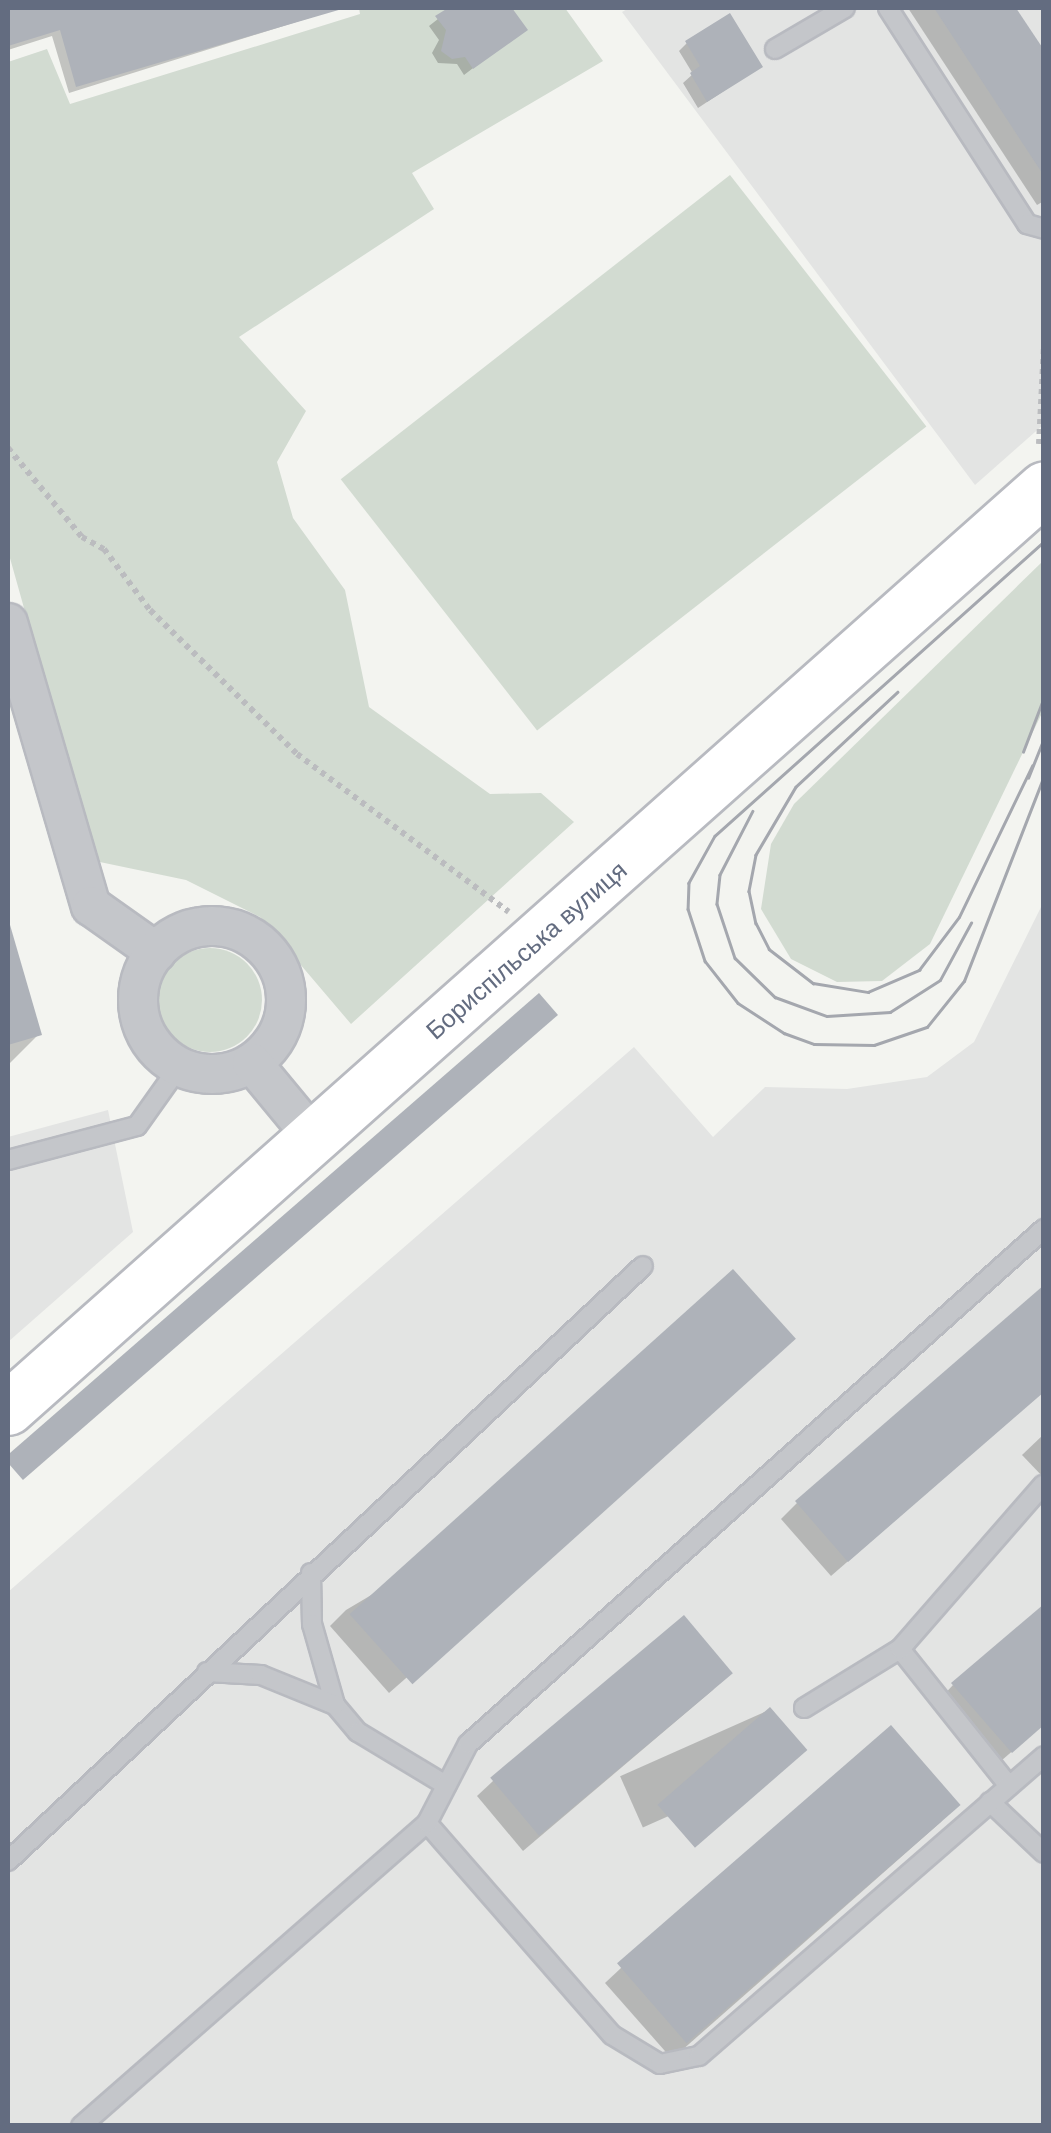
<!DOCTYPE html>
<meta charset="utf-8">
<style>
body{margin:0}
#map{position:relative;width:1051px;height:2133px;overflow:hidden;background:#f3f4f0;font-family:"DM Sans",sans-serif}
div>[style]{position:absolute}
[style*='--x']{left:calc(var(--x)*1px);top:calc(var(--y)*1px);width:calc(var(--w)*1px);rotate:calc(var(--a)*1deg)}
.built>*{inset:0;background:#e3e4e3}
.green>*{inset:0;background:#d2dbd1;transform-origin:0 0}
.round{border-radius:50%}
.shadow>*{inset:0;background:#0003;transform-origin:0 0}
.building>*{inset:0;background:#aeb2b9;transform-origin:0 0}
.path>*{height:6px;margin-top:-3px;transform-origin:0;background:repeating-linear-gradient(90deg,#bbbcbf 0 5px,transparent 0 10px)}
.roads{filter:drop-shadow(2px 0 #b8bac0) drop-shadow(-2px 0 #b8bac0) drop-shadow(0 2px #b8bac0) drop-shadow(0 -2px #b8bac0)}
.lane>*{height:18px;margin:-9px;padding:0 9px;transform-origin:9px;border-radius:9px;background:#c4c6ca}
.street>*{height:38px;margin:-19px;padding:0 19px;transform-origin:19px;border-radius:19px;background:#c4c6ca}
.street>.ring{margin:-19px;padding:0;box-sizing:content-box;background:none;border:38px solid #c4c6ca;border-radius:50%}
.secondary>*{height:52px;margin:-26px;padding:0 26px;transform-origin:26px;border-radius:26px;background:#fff}
.tram>*{height:2.5px;margin:-1.25px;padding:0 1.25px;transform-origin:1.25px;border-radius:1.25px;background:#a4a7ae}
span{translate:-50% -50%;white-space:nowrap;text-align:center;line-height:1.15;-webkit-text-stroke:10px #fff;paint-order:stroke}
.street-label{font-size:25px;color:#636c80}
.frame{position:absolute;inset:0;border:10px solid #636c80;pointer-events:none}
</style>
<div id="map">
<div class="built">
<i style="clip-path:polygon(629px 8px,1043px 8px,1043px 425px,975px 485px,622px 12px)"></i>
<i style="clip-path:polygon(1043px 903px,1043px 2125px,8px 2125px,8px 1592px,634px 1047px,713px 1137px,765px 1087px,847px 1089px,927px 1077px,974px 1042px)"></i>
<i style="clip-path:polygon(108px 1110px,133px 1232px,8px 1342px,8px 1137px)"></i>
</div>
<div class="green">
<i style="clip-path:polygon(359px 8px,565px 8px,603px 61px,412px 173px,434px 209px,239px 337px,306px 411px,277px 462px,293px 518px,345px 590px,369px 707px,490px 794px,541px 793px,574px 822px,351px 1024px,260px 917px,186px 880px,95px 861px,8px 551px,8px 62px,47px 49px,70px 104px,360px 14px)"></i>
<i style="left:730px;top:175px;width:319px;height:494px;rotate:52deg"></i>
<i style="clip-path:polygon(1043px 561px,1043px 711px,930px 944px,882px 981px,837px 982px,791px 959px,761px 909px,771px 844px,794px 804px)"></i>
<i class="round" style="left:158px;top:948px;width:104px;height:104px"></i>
</div>
<div class="shadow">
<i style="clip-path:polygon(8px 8px,341px 8px,69px 93px,52px 36px,8px 50px)"></i>
<i style="clip-path:polygon(452px 8px,509px 8px,524px 29px,464px 75px,457px 64px,438px 63px,432px 53px,439px 40px,429px 26px)"></i>
<i style="clip-path:polygon(908px 8px,1013px 8px,1044px 55px,1044px 201px,1037px 205px)"></i>
<i style="clip-path:polygon(687px 43px,760px 67px,698px 108px,683px 83px,693px 74px,679px 51px)"></i>
<i style="clip-path:polygon(8px 923px,39px 1034px,8px 1065px)"></i>
<i style="clip-path:polygon(776px 1355px,389px 1693px,330px 1626px,346px 1610px)"></i>
<i style="clip-path:polygon(1044px 1391px,831px 1576px,781px 1519px,797px 1503px)"></i>
<i style="clip-path:polygon(1044px 1434px,1044px 1478px,1022px 1455px)"></i>
<i style="clip-path:polygon(953px 1685px,1044px 1724px,994px 1767px,938px 1701px)"></i>
<i style="clip-path:polygon(714px 1689px,523px 1851px,477px 1796px,493px 1781px)"></i>
<i style="left:769px;top:1710px;width:56px;height:163px;rotate:66deg"></i>
<i style="clip-path:polygon(942px 1821px,672px 2059px,605px 1983px,621px 1968px)"></i>
</div>
<div class="building">
<i style="clip-path:polygon(8px 8px,341px 8px,342px 9px,76px 87px,60px 30px,8px 46px)"></i>
<i style="clip-path:polygon(448px 8px,512px 8px,528px 30px,473px 69px,465px 57px,452px 59px,441px 51px,446px 30px,435px 16px)"></i>
<i style="clip-path:polygon(934px 8px,1016px 8px,1044px 50px,1044px 176px)"></i>
<i style="clip-path:polygon(730px 13px,763px 67px,707px 102px,690px 73px,700px 66px,685px 41px)"></i>
<i style="clip-path:polygon(8px 918px,42px 1035px,8px 1045px)"></i>
<i style="left:539px;top:993px;width:29px;height:709px;rotate:49deg"></i>
<i style="left:733px;top:1269px;width:94px;height:516px;rotate:48deg"></i>
<i style="clip-path:polygon(1044px 1285px,1044px 1392px,848px 1562px,795px 1501px)"></i>
<i style="clip-path:polygon(1044px 1604px,1044px 1725px,1012px 1753px,951px 1683px)"></i>
<i style="left:684px;top:1615px;width:76px;height:253px;rotate:50deg"></i>
<i style="left:770px;top:1707px;width:57px;height:149px;rotate:49deg"></i>
<i style="left:891px;top:1725px;width:106px;height:363px;rotate:49deg"></i>
</div>
<div class="path">
<i style="--x:1039;--y:444;--w:100;--a:-87.1"></i>
<i style="--x:8;--y:448;--w:116;--a:50.3"></i>
<i style="--x:82;--y:537;--w:25;--a:29"></i>
<i style="--x:104;--y:549;--w:76;--a:53"></i>
<i style="--x:150;--y:610;--w:206;--a:44.4"></i>
<i style="--x:297;--y:754;--w:264;--a:36.7"></i>
</div>
<div class="roads">
<div class="lane">
<i style="--x:888;--y:8;--w:257;--a:57.2"></i>
<i style="--x:1027;--y:224;--w:18;--a:16"></i>
<i style="--x:775;--y:49;--w:81;--a:-30.4"></i>
<i style="--x:8;--y:1160;--w:133;--a:-14.8"></i>
<i style="--x:137;--y:1126;--w:72;--a:-54.6"></i>
<i style="--x:311;--y:1573;--w:51;--a:88.9"></i>
<i style="--x:312;--y:1624;--w:84;--a:74.1"></i>
<i style="--x:335;--y:1705;--w:35;--a:50"></i>
<i style="--x:358;--y:1732;--w:103;--a:31.1"></i>
<i style="--x:900;--y:1649;--w:175;--a:51.5"></i>
<i style="--x:207;--y:1672;--w:54;--a:3.2"></i>
<i style="--x:261;--y:1675;--w:80;--a:22.1"></i>
<i style="--x:804;--y:1708;--w:113;--a:-31.6"></i>
<i style="--x:900;--y:1649;--w:218;--a:-48.9"></i>
<i style="--x:990;--y:1802;--w:74;--a:43.4"></i>
<i style="--x:427;--y:1823;--w:281;--a:48.9"></i>
<i style="--x:612;--y:2035;--w:56;--a:31.1"></i>
<i style="--x:660;--y:2064;--w:40;--a:-12"></i>
<i style="--x:699;--y:2056;--w:457;--a:-41"></i>
<i style="--x:8;--y:1861;--w:870;--a:-43.14"></i>
<i style="--x:81;--y:2126;--w:460;--a:-41.2"></i>
<i style="--x:427;--y:1823;--w:89;--a:-62.6"></i>
<i style="--x:468;--y:1744;--w:773;--a:-41.8"></i>
</div>
<div class="street">
<i style="--x:8;--y:623;--w:295;--a:73.7"></i>
<i style="--x:91;--y:906;--w:80;--a:35.3"></i>
<i class="ring" style="left:138px;top:926px;width:110px;height:110px"></i>
<i style="--x:252;--y:1063;--w:97;--a:50.4"></i>
</div>
<div class="secondary">
<i style="--x:8;--y:1409;--w:1386;--a:-41.61"></i>
</div>
</div>
<div class="tram">
<i style="--x:1044;--y:542;--w:441;--a:138.2"></i>
<i style="--x:715;--y:836;--w:54;--a:119"></i>
<i style="--x:689;--y:883;--w:26;--a:92"></i>
<i style="--x:688;--y:909;--w:55;--a:71.9"></i>
<i style="--x:705;--y:961;--w:53;--a:51.8"></i>
<i style="--x:738;--y:1003;--w:55;--a:33.1"></i>
<i style="--x:784;--y:1033;--w:32;--a:20"></i>
<i style="--x:814;--y:1044;--w:60;--a:1"></i>
<i style="--x:874;--y:1045;--w:56;--a:-18.8"></i>
<i style="--x:927;--y:1027;--w:59;--a:-51.2"></i>
<i style="--x:964;--y:981;--w:220;--a:-68.7"></i>
<i style="--x:898;--y:692;--w:139;--a:137"></i>
<i style="--x:796;--y:787;--w:79;--a:120.5"></i>
<i style="--x:756;--y:855;--w:37;--a:101"></i>
<i style="--x:749;--y:891;--w:33;--a:78"></i>
<i style="--x:756;--y:923;--w:29;--a:63"></i>
<i style="--x:769;--y:949;--w:56;--a:37.7"></i>
<i style="--x:813;--y:983;--w:56;--a:9.3"></i>
<i style="--x:868;--y:992;--w:56;--a:-23.3"></i>
<i style="--x:919;--y:970;--w:66;--a:-53"></i>
<i style="--x:959;--y:917;--w:168;--a:-64.2"></i>
<i style="--x:1023;--y:752;--w:59;--a:-69.1"></i>
<i style="--x:1028;--y:778;--w:43;--a:-68.2"></i>
<i style="--x:753;--y:811;--w:72;--a:117.3"></i>
<i style="--x:720;--y:875;--w:29;--a:96"></i>
<i style="--x:717;--y:904;--w:57;--a:71.6"></i>
<i style="--x:735;--y:958;--w:56;--a:44.3"></i>
<i style="--x:775;--y:997;--w:55;--a:20.1"></i>
<i style="--x:827;--y:1016;--w:63;--a:-3.6"></i>
<i style="--x:890;--y:1012;--w:59;--a:-32.6"></i>
<i style="--x:940;--y:980;--w:65;--a:-61.5"></i>
</div>
<div class="street-label">
<span style="left:527px;top:951px;rotate:-41deg">Бориспільська вулиця</span>
</div>
<div class="frame"></div>
</div>
